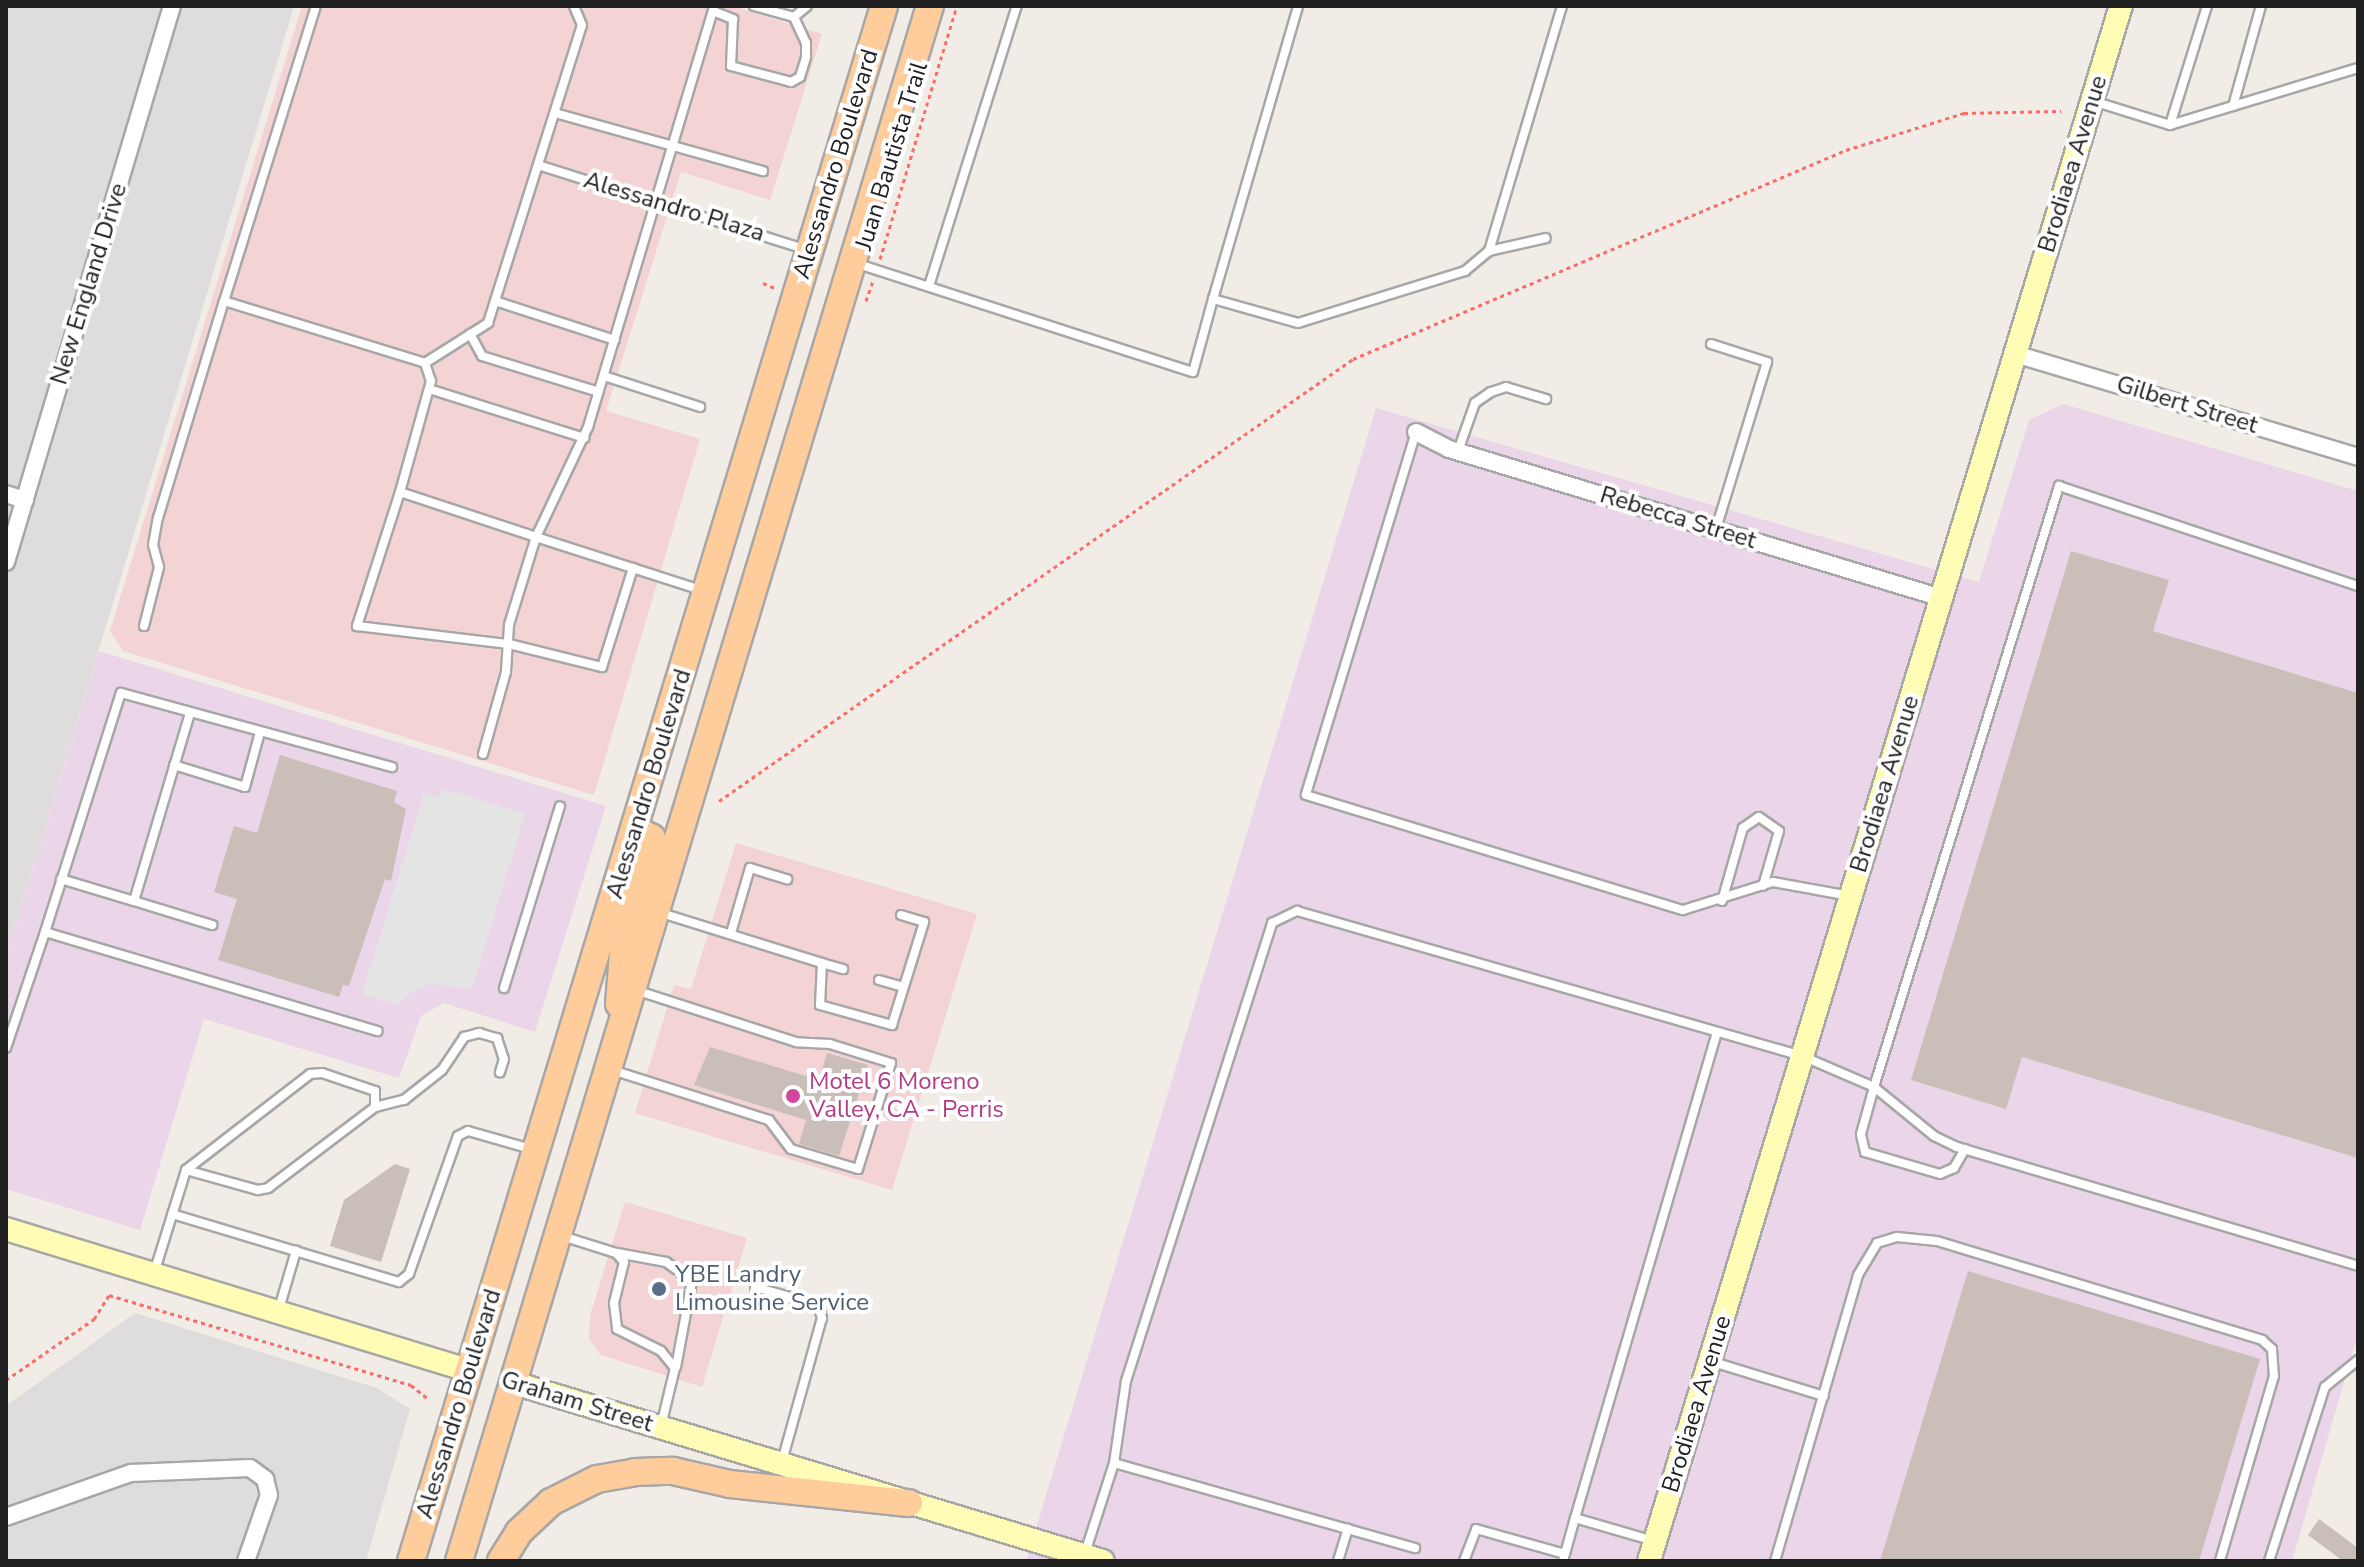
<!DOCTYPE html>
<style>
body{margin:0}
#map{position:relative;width:2364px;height:1567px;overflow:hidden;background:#f1ece5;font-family:"Nunito Sans",sans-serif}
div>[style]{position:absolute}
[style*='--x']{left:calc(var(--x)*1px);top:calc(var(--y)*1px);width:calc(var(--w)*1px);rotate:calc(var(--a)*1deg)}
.residential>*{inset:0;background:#dedcdc}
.commercial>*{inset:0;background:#f3d3d4}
.industrial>*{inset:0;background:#ebd6e9}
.parking>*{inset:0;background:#e4e4e4}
.building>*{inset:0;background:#c9beb8}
.path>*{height:3px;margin-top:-1.5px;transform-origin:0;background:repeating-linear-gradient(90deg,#ff6b68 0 4px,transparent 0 8px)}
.roads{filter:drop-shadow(2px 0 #a7a7a7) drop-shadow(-2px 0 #a7a7a7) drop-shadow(0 2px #a7a7a7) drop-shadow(0 -2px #a7a7a7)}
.lane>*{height:8px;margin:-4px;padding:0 4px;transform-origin:4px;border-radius:4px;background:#fff}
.street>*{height:16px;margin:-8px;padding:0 8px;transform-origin:8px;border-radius:8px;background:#fff}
.secondary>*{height:22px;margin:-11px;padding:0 11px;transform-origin:11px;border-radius:11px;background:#fffdb5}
.primary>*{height:26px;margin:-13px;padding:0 13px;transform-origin:13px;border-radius:13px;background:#ffcc9c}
.dots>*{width:22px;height:22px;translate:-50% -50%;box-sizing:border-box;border:4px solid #fff;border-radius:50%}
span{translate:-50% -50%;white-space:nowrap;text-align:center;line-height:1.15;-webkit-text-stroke:8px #fff;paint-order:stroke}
.street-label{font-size:24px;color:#202020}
.hotel-label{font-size:24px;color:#b23c85}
.left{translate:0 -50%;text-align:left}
.service-label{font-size:24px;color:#4e5e75}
.frame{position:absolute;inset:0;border:8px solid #202020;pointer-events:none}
</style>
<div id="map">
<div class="residential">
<i style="clip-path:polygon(6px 6px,294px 6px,6px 956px)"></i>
<i style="clip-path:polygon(135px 1313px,377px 1388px,410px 1409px,366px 1561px,6px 1561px,6px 1406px)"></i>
</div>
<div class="commercial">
<i style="clip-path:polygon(302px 6px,732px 6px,822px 34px,770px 200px,681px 172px,606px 411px,700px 439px,594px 795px,123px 651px,110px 631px)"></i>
<i style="clip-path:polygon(736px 843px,977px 914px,892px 1190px,635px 1113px,674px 985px,691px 989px)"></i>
<i style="clip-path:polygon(625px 1202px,747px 1238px,702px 1387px,601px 1355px,589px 1339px,590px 1316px)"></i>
</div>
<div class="industrial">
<i style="clip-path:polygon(2063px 404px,2358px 491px,2358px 1334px,2292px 1561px,1026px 1561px,1376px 408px,1979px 582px,2029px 420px)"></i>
<i style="clip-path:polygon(99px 651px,606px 806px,535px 1032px,444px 1003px,421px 1016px,399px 1078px,204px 1019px,140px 1230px,6px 1189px,6px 956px)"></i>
</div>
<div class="parking">
<i style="clip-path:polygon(442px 788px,525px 814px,472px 990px,430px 983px,407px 995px,399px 1006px,362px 994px,424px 793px,439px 798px)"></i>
</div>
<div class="building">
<i style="clip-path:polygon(2071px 551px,2169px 580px,2153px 631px,2358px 693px,2358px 1158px,2022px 1057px,2006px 1109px,1911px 1080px)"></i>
<i style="clip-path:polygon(280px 755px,397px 791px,394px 802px,406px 809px,391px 881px,385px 879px,349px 986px,343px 985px,339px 997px,218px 960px,237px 899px,214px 892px,234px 826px,257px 833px)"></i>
<i style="clip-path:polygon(710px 1047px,819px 1080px,827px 1053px,868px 1065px,839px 1156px,799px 1144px,806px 1120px,694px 1085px)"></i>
<i style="clip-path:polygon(395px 1164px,410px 1169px,381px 1262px,330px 1246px,344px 1200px)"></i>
<i style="clip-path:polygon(1968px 1271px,2260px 1359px,2199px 1561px,1880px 1561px)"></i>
<i style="clip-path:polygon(2319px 1519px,2358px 1548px,2358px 1561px,2343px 1561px,2308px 1535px)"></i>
</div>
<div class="path">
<i style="--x:880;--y:259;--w:264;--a:-73.1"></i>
<i style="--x:763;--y:283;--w:13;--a:23"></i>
<i style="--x:866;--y:301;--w:21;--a:-71"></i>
<i style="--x:719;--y:801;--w:773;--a:-34.88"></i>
<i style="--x:1353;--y:359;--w:535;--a:-22.97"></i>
<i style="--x:1846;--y:150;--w:124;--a:-17.4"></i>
<i style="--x:1964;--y:113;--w:97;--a:-1.2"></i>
<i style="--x:6;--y:1380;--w:107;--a:-34.7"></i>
<i style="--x:94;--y:1319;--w:28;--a:-58"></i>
<i style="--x:109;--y:1295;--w:315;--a:16.6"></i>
<i style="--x:411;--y:1385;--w:21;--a:39"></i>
</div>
<div class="roads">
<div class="lane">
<i style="--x:316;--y:6;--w:309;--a:107.3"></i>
<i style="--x:224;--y:301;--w:210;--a:17.1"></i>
<i style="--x:425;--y:363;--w:75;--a:-32.4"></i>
<i style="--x:488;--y:323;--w:312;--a:-72.5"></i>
<i style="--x:582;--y:25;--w:21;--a:-113"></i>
<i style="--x:754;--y:6;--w:41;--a:15.4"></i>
<i style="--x:794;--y:17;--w:17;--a:-40"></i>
<i style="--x:713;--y:11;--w:22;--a:22"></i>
<i style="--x:733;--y:19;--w:47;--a:92.4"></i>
<i style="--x:731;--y:66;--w:62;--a:14.9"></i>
<i style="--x:791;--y:82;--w:10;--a:-29"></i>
<i style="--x:800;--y:77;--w:21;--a:-73"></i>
<i style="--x:806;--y:57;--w:14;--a:-90"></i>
<i style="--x:806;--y:43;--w:29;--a:-115"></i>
<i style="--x:2093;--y:101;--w:81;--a:17.3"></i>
<i style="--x:2170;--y:125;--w:125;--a:-72.7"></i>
<i style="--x:2233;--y:106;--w:131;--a:-16.9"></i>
<i style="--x:555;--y:113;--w:216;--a:15.6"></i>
<i style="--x:2170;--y:125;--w:66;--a:-16.8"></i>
<i style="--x:2233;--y:106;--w:104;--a:-74.4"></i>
<i style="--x:538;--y:165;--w:280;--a:17.5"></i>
<i style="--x:1489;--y:251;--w:256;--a:-73.4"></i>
<i style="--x:855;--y:263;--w:355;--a:17.9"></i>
<i style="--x:1193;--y:372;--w:76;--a:-74.7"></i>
<i style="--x:1213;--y:299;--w:88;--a:15.8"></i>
<i style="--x:1298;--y:323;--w:175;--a:-17.3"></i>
<i style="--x:1465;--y:271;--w:31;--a:-40"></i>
<i style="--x:1489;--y:251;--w:58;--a:-12.8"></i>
<i style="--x:929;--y:286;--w:294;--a:-72.6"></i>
<i style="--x:1213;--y:299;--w:305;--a:-73.8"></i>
<i style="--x:495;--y:301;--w:126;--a:18"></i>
<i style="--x:470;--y:334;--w:25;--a:61"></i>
<i style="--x:482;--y:356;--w:122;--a:17.1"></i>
<i style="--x:1711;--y:344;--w:59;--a:17.8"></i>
<i style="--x:1767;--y:362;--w:175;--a:107"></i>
<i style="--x:425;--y:363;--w:19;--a:72"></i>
<i style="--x:431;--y:381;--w:115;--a:105.6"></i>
<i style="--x:400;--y:492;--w:143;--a:18.3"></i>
<i style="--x:536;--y:537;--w:92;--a:107.1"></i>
<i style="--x:509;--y:625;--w:47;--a:93.7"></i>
<i style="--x:506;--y:672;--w:85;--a:105.7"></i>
<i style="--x:604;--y:376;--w:101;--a:17.9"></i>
<i style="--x:429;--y:389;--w:163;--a:17.5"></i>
<i style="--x:1416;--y:432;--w:379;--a:106.9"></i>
<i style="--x:1306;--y:795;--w:394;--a:17"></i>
<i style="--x:1683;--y:910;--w:94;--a:-17.3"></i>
<i style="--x:1773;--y:882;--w:78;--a:10.3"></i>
<i style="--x:1458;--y:451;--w:51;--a:-70.5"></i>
<i style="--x:1475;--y:403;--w:19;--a:-35"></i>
<i style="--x:1491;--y:392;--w:16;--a:-18"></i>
<i style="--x:1506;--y:387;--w:42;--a:16.7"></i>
<i style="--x:400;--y:492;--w:141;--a:107.8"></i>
<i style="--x:357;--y:626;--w:153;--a:6.8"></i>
<i style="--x:509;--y:644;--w:96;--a:13.9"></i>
<i style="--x:602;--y:667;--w:104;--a:-72.6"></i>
<i style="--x:701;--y:590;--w:173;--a:-162.2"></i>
<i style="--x:536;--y:537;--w:122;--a:-64.7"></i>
<i style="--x:588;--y:427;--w:439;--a:-73.3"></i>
<i style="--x:144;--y:626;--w:61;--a:-75.7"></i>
<i style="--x:159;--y:567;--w:23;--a:-105"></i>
<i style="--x:153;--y:545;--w:27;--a:-80"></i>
<i style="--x:158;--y:518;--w:227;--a:-73.1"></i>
<i style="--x:174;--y:765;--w:74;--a:17.2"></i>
<i style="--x:245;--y:787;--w:57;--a:-74.7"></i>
<i style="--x:61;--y:879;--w:76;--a:16.8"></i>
<i style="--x:134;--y:901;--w:196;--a:-73.4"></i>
<i style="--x:134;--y:901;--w:82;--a:17.1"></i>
<i style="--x:1722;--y:901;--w:76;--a:-74"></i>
<i style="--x:1743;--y:828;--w:19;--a:-35"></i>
<i style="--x:1759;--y:817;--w:24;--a:35"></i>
<i style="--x:1779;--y:831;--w:57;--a:106.2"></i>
<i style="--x:658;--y:912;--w:172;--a:17.3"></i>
<i style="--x:822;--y:963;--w:42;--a:92.7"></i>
<i style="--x:820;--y:1005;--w:75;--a:15.5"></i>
<i style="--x:892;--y:1025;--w:108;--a:-72.7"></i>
<i style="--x:924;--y:922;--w:24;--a:-163"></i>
<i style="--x:45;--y:932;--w:251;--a:-72.4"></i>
<i style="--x:121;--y:693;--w:281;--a:15.3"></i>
<i style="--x:731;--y:933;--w:68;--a:-73.7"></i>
<i style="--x:750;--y:868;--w:39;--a:17"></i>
<i style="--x:822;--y:963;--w:22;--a:16"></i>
<i style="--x:879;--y:980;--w:25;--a:16"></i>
<i style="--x:504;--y:988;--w:190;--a:-72.9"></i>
<i style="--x:6;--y:1048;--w:122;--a:-71.4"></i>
<i style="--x:45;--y:932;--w:347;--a:16.6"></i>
<i style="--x:612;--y:1070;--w:165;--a:17.7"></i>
<i style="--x:769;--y:1120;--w:36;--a:53"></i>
<i style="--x:791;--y:1149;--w:70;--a:16.6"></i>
<i style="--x:858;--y:1169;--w:111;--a:-72.7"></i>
<i style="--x:891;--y:1063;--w:64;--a:-162.7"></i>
<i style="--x:830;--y:1044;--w:34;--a:-177"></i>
<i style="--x:796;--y:1042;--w:169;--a:-162.1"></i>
<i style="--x:1965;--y:1149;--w:22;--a:120"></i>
<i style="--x:1954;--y:1168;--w:15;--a:157"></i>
<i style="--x:1940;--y:1174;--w:78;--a:-163.7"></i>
<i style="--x:1865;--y:1152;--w:18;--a:-103"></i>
<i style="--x:1861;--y:1134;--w:49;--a:-74.5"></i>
<i style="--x:1874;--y:1087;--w:77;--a:39.2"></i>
<i style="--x:1934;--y:1136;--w:25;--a:26"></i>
<i style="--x:1957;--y:1147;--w:418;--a:16.5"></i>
<i style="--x:186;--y:1170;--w:75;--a:15.5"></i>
<i style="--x:258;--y:1190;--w:10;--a:-11"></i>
<i style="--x:268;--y:1188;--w:134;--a:-37.1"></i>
<i style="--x:375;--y:1107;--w:30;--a:-14"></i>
<i style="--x:404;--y:1100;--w:48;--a:-38.3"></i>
<i style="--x:442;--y:1070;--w:40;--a:-56"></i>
<i style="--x:464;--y:1037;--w:16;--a:-15"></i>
<i style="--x:479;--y:1033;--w:19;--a:16"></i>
<i style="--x:497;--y:1038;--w:22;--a:72"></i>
<i style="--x:504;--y:1059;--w:14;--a:107"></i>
<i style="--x:172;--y:1214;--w:237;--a:16.7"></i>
<i style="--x:399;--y:1282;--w:13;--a:-39"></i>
<i style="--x:409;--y:1274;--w:146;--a:-70.5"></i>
<i style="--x:458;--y:1136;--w:11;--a:-27"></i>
<i style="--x:468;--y:1131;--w:66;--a:15.9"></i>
<i style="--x:562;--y:1236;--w:57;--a:17.5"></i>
<i style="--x:616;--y:1253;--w:12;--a:48"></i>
<i style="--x:624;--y:1262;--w:42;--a:103.7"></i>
<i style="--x:614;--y:1303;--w:26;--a:83"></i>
<i style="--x:617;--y:1329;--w:49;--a:26.6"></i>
<i style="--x:661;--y:1351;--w:22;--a:51"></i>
<i style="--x:675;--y:1368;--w:60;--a:103.6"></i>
<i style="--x:617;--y:1253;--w:50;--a:10.4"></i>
<i style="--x:666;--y:1262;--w:32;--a:36"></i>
<i style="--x:692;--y:1281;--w:87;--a:100.5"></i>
<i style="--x:154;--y:1273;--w:108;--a:-72.7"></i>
<i style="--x:186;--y:1170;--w:157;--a:-37.7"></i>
<i style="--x:310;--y:1074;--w:12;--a:-5"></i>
<i style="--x:322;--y:1073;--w:56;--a:18.8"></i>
<i style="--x:375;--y:1091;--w:16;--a:90"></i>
<i style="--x:755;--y:1287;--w:66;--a:15.9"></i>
<i style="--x:818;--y:1305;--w:14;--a:73"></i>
<i style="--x:822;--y:1318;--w:148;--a:105.6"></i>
<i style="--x:278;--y:1312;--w:64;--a:-73.6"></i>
<i style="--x:1710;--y:1361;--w:119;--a:17.1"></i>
<i style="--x:1114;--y:1463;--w:83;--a:-81.7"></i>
<i style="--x:1126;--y:1381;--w:481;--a:-72.3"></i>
<i style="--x:1272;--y:923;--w:28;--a:-26"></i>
<i style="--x:1297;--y:911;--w:525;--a:16.02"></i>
<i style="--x:1802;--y:1056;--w:78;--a:23.3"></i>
<i style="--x:1874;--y:1087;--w:629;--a:-72.89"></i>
<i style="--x:2059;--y:486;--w:315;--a:18.5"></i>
<i style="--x:1654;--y:1541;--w:82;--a:-163.8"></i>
<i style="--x:1575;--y:1518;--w:506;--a:-73.71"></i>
<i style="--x:1085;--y:1553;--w:95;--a:-72.1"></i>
<i style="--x:1114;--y:1463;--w:313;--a:15.8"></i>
<i style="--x:1338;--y:1561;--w:34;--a:-73"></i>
<i style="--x:1464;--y:1561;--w:34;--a:-69"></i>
<i style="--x:1476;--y:1529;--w:92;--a:15.7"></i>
<i style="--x:1563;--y:1561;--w:45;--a:-74.4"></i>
<i style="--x:1775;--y:1561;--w:298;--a:-73.8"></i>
<i style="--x:1858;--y:1275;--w:37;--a:-59"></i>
<i style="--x:1877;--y:1243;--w:21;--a:-17"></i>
<i style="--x:1897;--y:1237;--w:40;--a:5.7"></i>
<i style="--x:1937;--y:1241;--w:340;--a:16.9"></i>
<i style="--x:2262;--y:1340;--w:13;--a:42"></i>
<i style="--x:2272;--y:1349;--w:27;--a:86"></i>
<i style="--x:2274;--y:1376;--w:193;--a:106.3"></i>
<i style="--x:2269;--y:1561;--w:183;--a:-72.2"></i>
<i style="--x:2325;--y:1387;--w:43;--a:-39.3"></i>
</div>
<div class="street">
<i style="--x:2015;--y:354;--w:358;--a:16.7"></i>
<i style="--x:1416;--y:432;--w:37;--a:27"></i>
<i style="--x:1449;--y:449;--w:515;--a:16.82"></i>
<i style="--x:6;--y:494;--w:20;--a:18"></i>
<i style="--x:6;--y:562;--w:580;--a:-73.38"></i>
<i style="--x:6;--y:1517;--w:133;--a:-19.4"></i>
<i style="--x:131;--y:1473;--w:119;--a:-2.4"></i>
<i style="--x:250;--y:1468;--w:19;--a:36"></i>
<i style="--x:265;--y:1479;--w:16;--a:76"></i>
<i style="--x:269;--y:1495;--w:70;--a:109.2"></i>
</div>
<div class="secondary">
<i style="--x:6;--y:1229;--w:485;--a:17"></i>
<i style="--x:514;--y:1383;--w:615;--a:16.82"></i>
<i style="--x:1649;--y:1561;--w:1625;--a:-73.12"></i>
</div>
<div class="primary">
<i style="--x:619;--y:1004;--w:51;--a:-85.5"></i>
<i style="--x:623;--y:953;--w:112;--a:-73.3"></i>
<i style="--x:655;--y:846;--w:9;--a:-111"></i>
<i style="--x:652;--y:838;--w:18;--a:-151"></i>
<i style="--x:411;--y:1561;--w:1625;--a:-73.08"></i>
<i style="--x:459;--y:1561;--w:1625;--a:-73.15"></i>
<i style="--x:501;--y:1561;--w:34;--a:-58"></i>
<i style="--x:519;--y:1532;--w:44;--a:-43.2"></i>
<i style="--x:551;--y:1502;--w:51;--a:-26.6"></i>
<i style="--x:597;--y:1479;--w:39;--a:-10"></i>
<i style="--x:635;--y:1472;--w:38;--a:-2"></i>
<i style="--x:673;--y:1471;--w:58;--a:12.8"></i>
<i style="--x:730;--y:1484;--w:180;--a:6.1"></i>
</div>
</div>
<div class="dots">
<i style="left:793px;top:1096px;background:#d1479c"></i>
<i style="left:659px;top:1289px;background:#5c6f8a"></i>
</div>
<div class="street-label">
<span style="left:892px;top:156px;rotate:-73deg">Juan Bautista Trail</span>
<span style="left:836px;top:164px;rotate:-73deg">Alessandro Boulevard</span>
<span style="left:2073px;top:164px;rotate:-73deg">Brodiaea Avenue</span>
<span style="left:674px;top:207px;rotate:17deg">Alessandro Plaza</span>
<span style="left:89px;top:284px;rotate:-73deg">New England Drive</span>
<span style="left:2187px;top:405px;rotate:17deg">Gilbert Street</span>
<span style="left:1678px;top:518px;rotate:17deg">Rebecca Street</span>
<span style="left:649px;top:784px;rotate:-73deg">Alessandro Boulevard</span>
<span style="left:1885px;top:784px;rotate:-73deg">Brodiaea Avenue</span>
<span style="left:577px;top:1402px;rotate:17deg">Graham Street</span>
<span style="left:459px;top:1404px;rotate:-73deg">Alessandro Boulevard</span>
<span style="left:1697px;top:1404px;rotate:-73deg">Brodiaea Avenue</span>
</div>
<div class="hotel-label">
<span class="left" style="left:809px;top:1096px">Motel 6 Moreno<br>Valley, CA - Perris</span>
</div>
<div class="service-label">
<span class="left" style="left:675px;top:1289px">YBE Landry<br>Limousine Service</span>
</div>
<div class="frame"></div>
</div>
